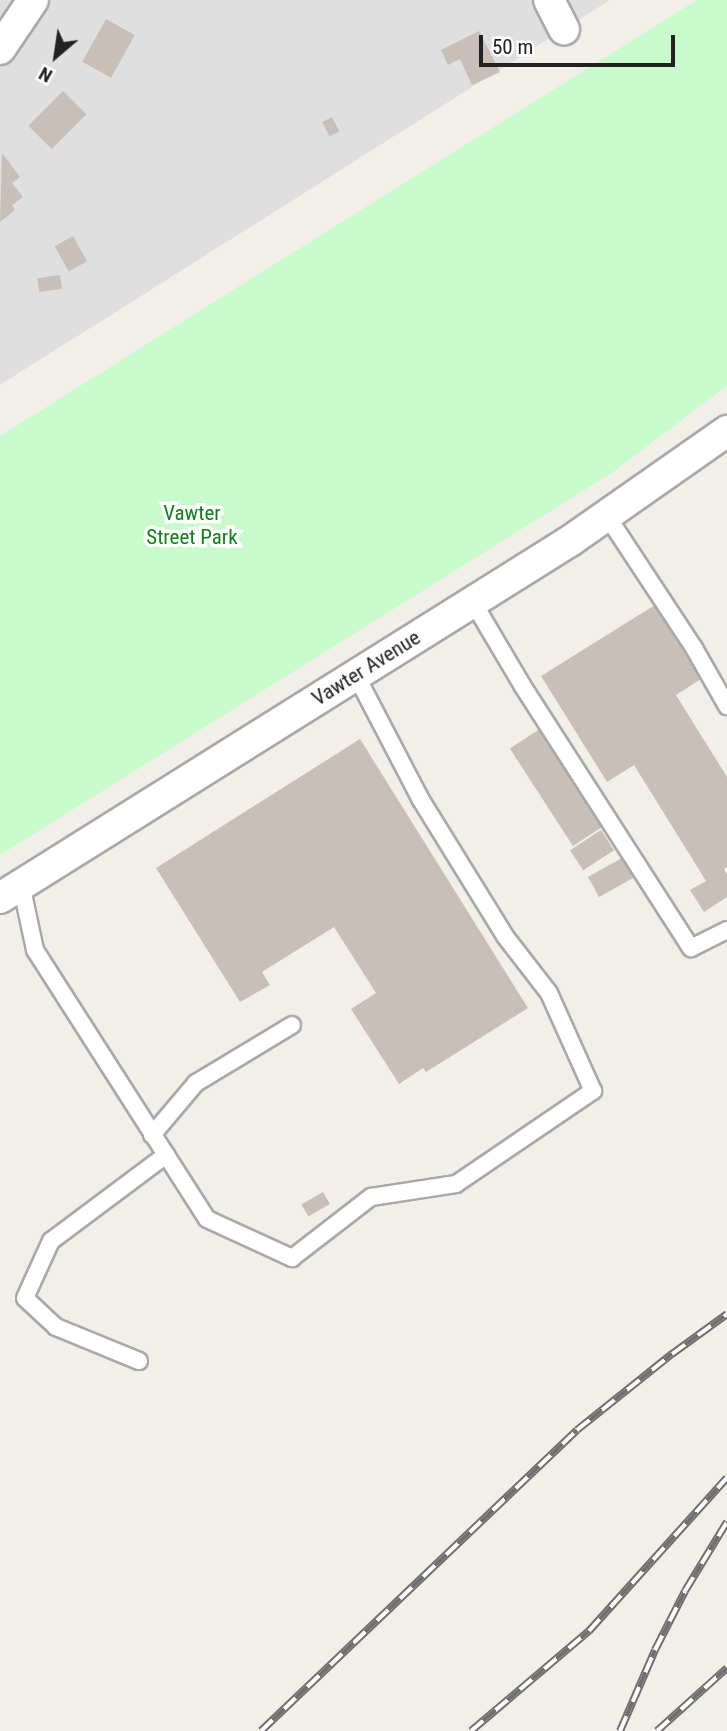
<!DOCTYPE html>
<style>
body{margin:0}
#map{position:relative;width:727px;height:1731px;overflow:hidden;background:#f2efe9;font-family:"Roboto Condensed",sans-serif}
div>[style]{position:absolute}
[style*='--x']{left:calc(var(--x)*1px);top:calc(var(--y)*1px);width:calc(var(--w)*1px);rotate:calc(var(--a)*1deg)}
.residential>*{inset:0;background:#e0dfdf}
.park>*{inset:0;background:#c8facc}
.building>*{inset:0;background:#c7bfb8;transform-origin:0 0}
.roads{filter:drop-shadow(2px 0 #a9a9a9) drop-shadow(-2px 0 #a9a9a9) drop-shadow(0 2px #a9a9a9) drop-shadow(0 -2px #a9a9a9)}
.service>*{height:16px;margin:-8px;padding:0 8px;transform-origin:8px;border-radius:8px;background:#fff}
.minor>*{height:30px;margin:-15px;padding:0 15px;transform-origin:15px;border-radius:15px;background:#fff}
.rail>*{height:8px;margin-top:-4px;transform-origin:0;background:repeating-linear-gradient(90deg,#fff 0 16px,#707070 0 32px);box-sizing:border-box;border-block:2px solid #707070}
span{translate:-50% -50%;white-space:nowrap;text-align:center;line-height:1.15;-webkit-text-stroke:7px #fff;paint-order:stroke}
.park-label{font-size:21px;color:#0c8416}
.street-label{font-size:21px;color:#222}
.north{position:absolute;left:21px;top:21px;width:70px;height:70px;-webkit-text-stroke:5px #fff;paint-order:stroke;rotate:209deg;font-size:19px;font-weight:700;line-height:28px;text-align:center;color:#222}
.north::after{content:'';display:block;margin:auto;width:24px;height:32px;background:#222;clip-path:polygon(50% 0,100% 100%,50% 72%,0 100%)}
.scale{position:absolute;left:479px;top:35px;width:196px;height:32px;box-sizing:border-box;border:4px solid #222;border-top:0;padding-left:9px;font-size:21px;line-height:24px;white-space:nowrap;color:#222;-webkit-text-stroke:5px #fff;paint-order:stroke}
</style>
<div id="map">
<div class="residential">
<i style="clip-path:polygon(0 0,610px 0,0 385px)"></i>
</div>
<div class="park">
<i style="clip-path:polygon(697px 0,727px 0,727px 386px,613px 472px,0 855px,0 436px)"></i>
</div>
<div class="building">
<i style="left:106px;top:19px;width:33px;height:49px;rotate:29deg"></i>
<i style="clip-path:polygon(479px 31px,500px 72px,472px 85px,460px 59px,448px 65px,441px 50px)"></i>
<i style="left:63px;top:91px;width:33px;height:49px;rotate:45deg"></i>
<i style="left:332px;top:117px;width:16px;height:11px;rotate:63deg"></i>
<i style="clip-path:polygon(2px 153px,20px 177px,12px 183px,23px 197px,12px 205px,15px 210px,0 222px)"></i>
<i style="left:73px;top:236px;width:29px;height:21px;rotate:61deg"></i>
<i style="left:60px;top:275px;width:14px;height:23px;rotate:82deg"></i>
<i style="clip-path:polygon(655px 605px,701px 679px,676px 695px,727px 777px,727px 867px,724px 869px,727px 874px,727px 897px,704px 912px,690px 890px,706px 881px,634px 765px,607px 782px,541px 676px)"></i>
<i style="left:540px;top:729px;width:116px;height:36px;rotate:57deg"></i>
<i style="clip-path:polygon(360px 739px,528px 1008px,426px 1072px,423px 1068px,399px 1084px,351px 1009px,376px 993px,334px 927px,262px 972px,270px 985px,240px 1002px,156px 868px)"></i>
<i style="left:601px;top:830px;width:24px;height:37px;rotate:57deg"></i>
<i style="left:622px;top:858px;width:23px;height:39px;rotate:61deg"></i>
<i style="left:323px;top:1192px;width:14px;height:25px;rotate:60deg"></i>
</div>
<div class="roads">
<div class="service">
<i style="--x:607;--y:516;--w:158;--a:56.6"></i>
<i style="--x:694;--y:648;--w:67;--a:60.4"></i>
<i style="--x:473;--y:602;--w:96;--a:59.4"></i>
<i style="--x:522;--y:685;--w:313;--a:57.3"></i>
<i style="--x:691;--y:948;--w:40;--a:-26.6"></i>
<i style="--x:21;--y:884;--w:67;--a:78"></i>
<i style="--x:35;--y:950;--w:319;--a:57.4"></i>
<i style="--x:207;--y:1219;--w:94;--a:24.6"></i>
<i style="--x:292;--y:1258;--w:100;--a:-37.7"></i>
<i style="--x:371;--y:1197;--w:86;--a:-8.7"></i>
<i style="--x:456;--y:1184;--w:166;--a:-34.2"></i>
<i style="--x:593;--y:1091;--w:107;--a:-114.2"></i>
<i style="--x:549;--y:993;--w:72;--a:-127.7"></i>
<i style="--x:505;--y:936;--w:160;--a:-121.7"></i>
<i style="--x:421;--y:800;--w:141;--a:-117.5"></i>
<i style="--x:152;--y:1135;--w:68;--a:-49.8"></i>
<i style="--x:196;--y:1083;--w:112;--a:-31.1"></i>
<i style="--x:139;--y:1361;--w:90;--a:-157.7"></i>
<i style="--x:56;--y:1327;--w:42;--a:-136.9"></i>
<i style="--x:25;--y:1298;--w:63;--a:-65.5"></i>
<i style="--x:51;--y:1241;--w:144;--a:-36.8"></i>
</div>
<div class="minor">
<i style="--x:549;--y:0;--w:33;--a:63"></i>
<i style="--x:0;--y:49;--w:59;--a:-56"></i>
<i style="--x:0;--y:898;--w:673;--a:-32.06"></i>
<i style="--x:570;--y:541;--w:192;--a:-35"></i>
</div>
</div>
<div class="rail">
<i style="--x:261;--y:1731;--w:436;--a:-43.6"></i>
<i style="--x:577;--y:1430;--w:122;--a:-38.7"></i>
<i style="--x:672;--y:1354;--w:68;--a:-36"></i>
<i style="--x:471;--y:1731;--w:155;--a:-40.3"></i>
<i style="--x:589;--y:1631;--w:206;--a:-48"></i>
<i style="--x:620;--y:1731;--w:88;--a:-66.6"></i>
<i style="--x:655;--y:1650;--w:66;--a:-63"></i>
<i style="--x:685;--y:1591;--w:81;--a:-58.7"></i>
<i style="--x:657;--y:1731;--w:94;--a:-42"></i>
</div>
<div class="park-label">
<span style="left:192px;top:525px">Vawter<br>Street Park</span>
</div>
<div class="street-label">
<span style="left:366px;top:668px;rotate:-32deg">Vawter Avenue</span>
</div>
<div class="north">N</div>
<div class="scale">50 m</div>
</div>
